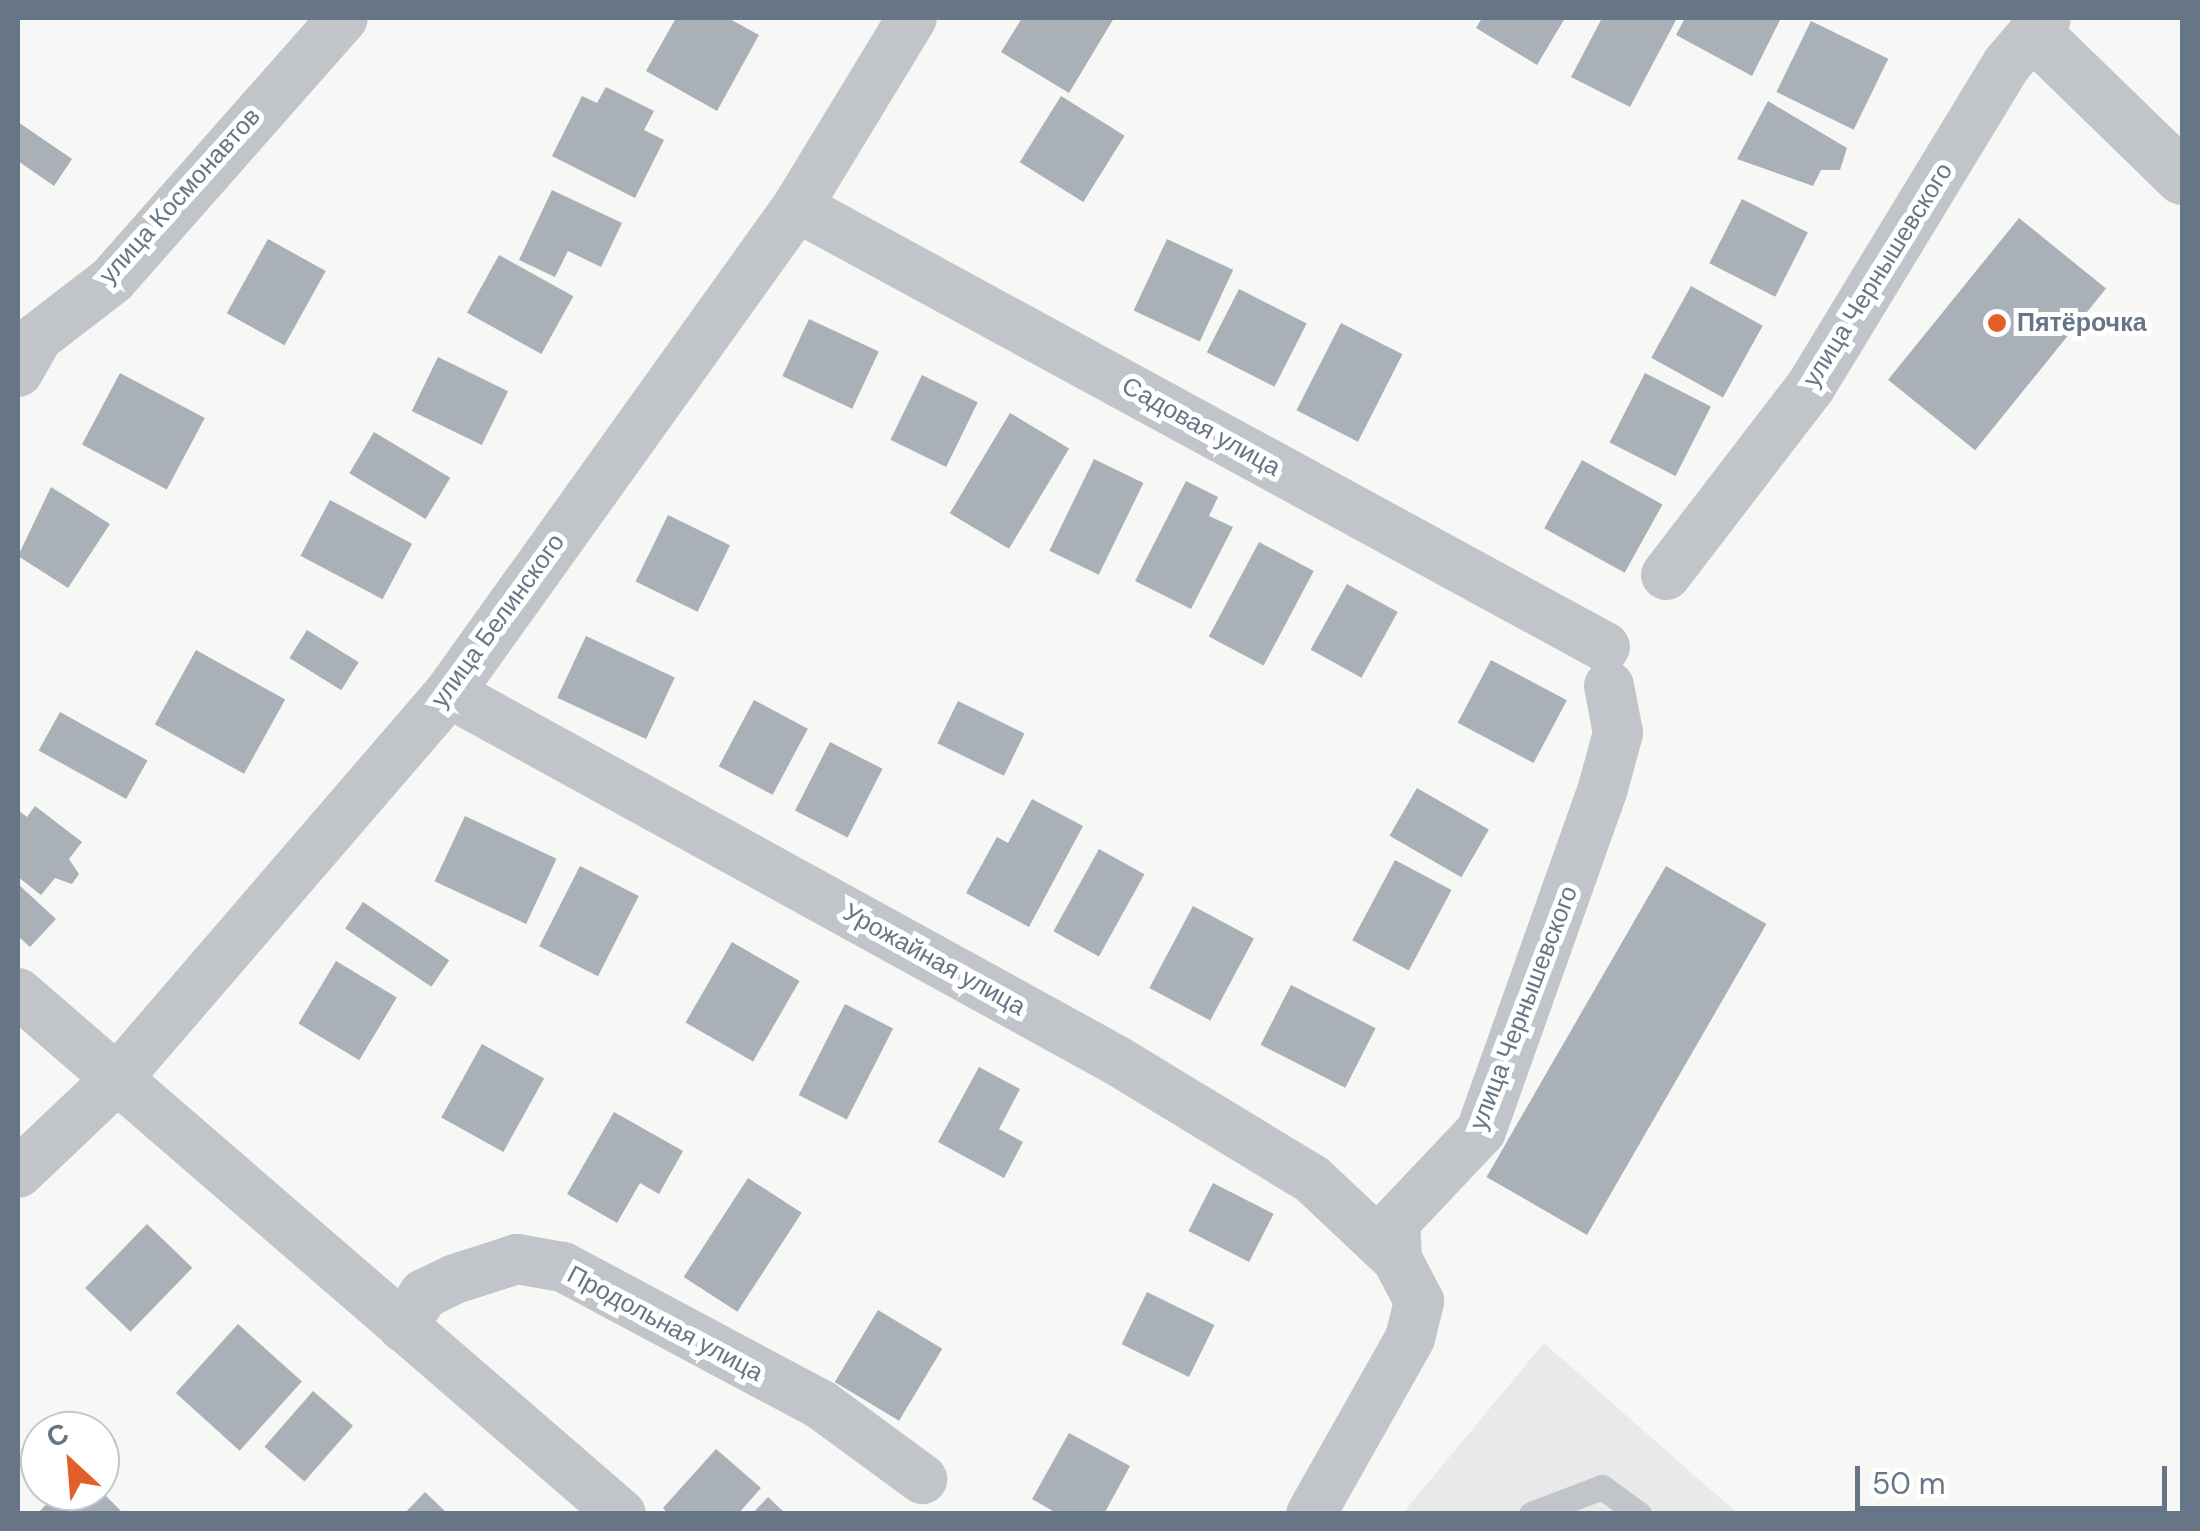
<!DOCTYPE html>
<meta charset="utf-8">
<style>
body{margin:0}
#map{position:relative;width:2200px;height:1531px;overflow:hidden;background:#f7f8f5;font-family:"DM Sans",sans-serif}
div>[style]{position:absolute}
[style*='--x']{left:calc(var(--x)*1px);top:calc(var(--y)*1px);width:calc(var(--w)*1px);rotate:calc(var(--a)*1deg)}
.built>*{inset:0;background:#e8e9e8}
.building>*{inset:0;background:#a9b0b7;transform-origin:0 0}
.service>*{height:25px;margin:-12.5px;padding:0 12.5px;transform-origin:12.5px;border-radius:12.5px;background:#c1c4c9}
.minor>*{height:50px;margin:-25px;padding:0 25px;transform-origin:25px;border-radius:25px;background:#c1c4c9}
.tertiary>*{height:55px;margin:-27.5px;padding:0 27.5px;transform-origin:27.5px;border-radius:27.5px;background:#c1c4c9}
.dots>*{width:28px;height:28px;translate:-50% -50%;box-sizing:border-box;border:5px solid #fff;border-radius:50%}
span{translate:-50% -50%;white-space:nowrap;text-align:center;line-height:1.15;-webkit-text-stroke:10px #fff;paint-order:stroke}
.street-label{font-size:25px;color:#677686}
.poi-label{font-size:25px;color:#677686;font-weight:700}
.left{translate:0 -50%;text-align:left}
.frame{position:absolute;inset:0;border:20px solid #677686;pointer-events:none}
.north{position:absolute;left:20px;top:1411px;width:100px;height:100px;box-sizing:border-box;background:#fff;border:2px solid #c2c8cf;border-radius:50%;rotate:334deg;font-size:28px;font-weight:700;line-height:40px;text-align:center;color:#677686}
.north::after{content:'';display:block;margin:auto;width:35px;height:45px;background:#e35f29;clip-path:polygon(50% 0,100% 100%,50% 72%,0 100%)}
.scale{position:absolute;left:1855px;top:1466px;width:312px;height:45px;box-sizing:border-box;border:5px solid #677686;border-top:0;padding-left:12px;font-size:30px;line-height:35px;white-space:nowrap;color:#677686;-webkit-text-stroke:8px #fff;paint-order:stroke}
</style>
<div id="map">
<div class="built">
<i style="clip-path:polygon(1544px 1343px,1737px 1513px,1402px 1514px)"></i>
</div>
<div class="building">
<i style="clip-path:polygon(676px 18px,728px 18px,759px 35px,717px 111px,646px 71px)"></i>
<i style="clip-path:polygon(1022px 18px,1114px 18px,1069px 93px,1001px 52px)"></i>
<i style="clip-path:polygon(1482px 18px,1565px 18px,1537px 65px,1476px 28px)"></i>
<i style="clip-path:polygon(1602px 18px,1677px 18px,1630px 107px,1571px 77px)"></i>
<i style="clip-path:polygon(1685px 18px,1781px 18px,1752px 76px,1676px 35px)"></i>
<i style="left:1811px;top:21px;width:86px;height:79px;rotate:26deg"></i>
<i style="clip-path:polygon(606px 87px,654px 111px,644px 130px,664px 140px,635px 198px,552px 156px,582px 96px,597px 103px)"></i>
<i style="left:1061px;top:96px;width:75px;height:78px;rotate:32deg"></i>
<i style="clip-path:polygon(1768px 101px,1847px 148px,1840px 170px,1821px 170px,1813px 186px,1737px 159px)"></i>
<i style="clip-path:polygon(18px 122px,72px 159px,54px 186px,18px 161px)"></i>
<i style="clip-path:polygon(552px 190px,622px 223px,601px 267px,568px 251px,555px 277px,519px 260px)"></i>
<i style="left:1742px;top:199px;width:74px;height:72px;rotate:27deg"></i>
<i style="left:2019px;top:218px;width:112px;height:208px;rotate:39deg"></i>
<i style="left:268px;top:239px;width:66px;height:85px;rotate:29deg"></i>
<i style="left:1167px;top:239px;width:73px;height:79px;rotate:25deg"></i>
<i style="left:499px;top:255px;width:85px;height:66px;rotate:29deg"></i>
<i style="left:1691px;top:286px;width:82px;height:82px;rotate:29deg"></i>
<i style="left:1239px;top:289px;width:76px;height:71px;rotate:27deg"></i>
<i style="left:809px;top:319px;width:77px;height:63px;rotate:25deg"></i>
<i style="left:1341px;top:323px;width:69px;height:98px;rotate:27deg"></i>
<i style="left:438px;top:357px;width:78px;height:60px;rotate:26deg"></i>
<i style="left:120px;top:373px;width:96px;height:81px;rotate:28deg"></i>
<i style="left:1645px;top:373px;width:74px;height:78px;rotate:27deg"></i>
<i style="left:922px;top:375px;width:62px;height:72px;rotate:26deg"></i>
<i style="left:1010px;top:413px;width:69px;height:117px;rotate:31deg"></i>
<i style="left:374px;top:432px;width:89px;height:48px;rotate:31deg"></i>
<i style="left:1094px;top:459px;width:55px;height:102px;rotate:26deg"></i>
<i style="left:1582px;top:460px;width:92px;height:78px;rotate:29deg"></i>
<i style="clip-path:polygon(1186px 481px,1218px 497px,1209px 516px,1233px 527px,1191px 609px,1135px 581px)"></i>
<i style="clip-path:polygon(51px 487px,110px 524px,68px 588px,18px 556px)"></i>
<i style="left:330px;top:500px;width:93px;height:63px;rotate:28deg"></i>
<i style="left:668px;top:515px;width:69px;height:74px;rotate:26deg"></i>
<i style="left:1259px;top:542px;width:62px;height:107px;rotate:28deg"></i>
<i style="left:1347px;top:584px;width:58px;height:75px;rotate:29deg"></i>
<i style="left:307px;top:630px;width:61px;height:33px;rotate:32deg"></i>
<i style="left:586px;top:636px;width:98px;height:68px;rotate:25deg"></i>
<i style="left:196px;top:650px;width:102px;height:85px;rotate:29deg"></i>
<i style="left:1491px;top:660px;width:86px;height:71px;rotate:28deg"></i>
<i style="left:754px;top:700px;width:61px;height:75px;rotate:28deg"></i>
<i style="left:958px;top:701px;width:74px;height:47px;rotate:26deg"></i>
<i style="left:60px;top:712px;width:100px;height:44px;rotate:29deg"></i>
<i style="left:830px;top:742px;width:59px;height:77px;rotate:27deg"></i>
<i style="left:1417px;top:788px;width:83px;height:55px;rotate:30deg"></i>
<i style="clip-path:polygon(1032px 799px,1083px 826px,1029px 927px,966px 893px,997px 837px,1008px 843px)"></i>
<i style="clip-path:polygon(35px 806px,82px 842px,69px 859px,79px 874px,72px 884px,55px 878px,41px 895px,18px 877px,18px 810px,27px 817px)"></i>
<i style="left:465px;top:816px;width:101px;height:72px;rotate:25deg"></i>
<i style="left:1099px;top:849px;width:52px;height:94px;rotate:29deg"></i>
<i style="left:1395px;top:860px;width:64px;height:91px;rotate:28deg"></i>
<i style="left:580px;top:866px;width:66px;height:90px;rotate:27deg"></i>
<i style="left:1666px;top:866px;width:116px;height:359px;rotate:30deg"></i>
<i style="clip-path:polygon(18px 884px,56px 919px,30px 947px,18px 936px)"></i>
<i style="left:363px;top:902px;width:104px;height:32px;rotate:34deg"></i>
<i style="left:1193px;top:906px;width:69px;height:93px;rotate:28deg"></i>
<i style="left:732px;top:942px;width:78px;height:93px;rotate:30deg"></i>
<i style="left:336px;top:961px;width:71px;height:73px;rotate:31deg"></i>
<i style="left:1291px;top:985px;width:95px;height:67px;rotate:27deg"></i>
<i style="left:845px;top:1004px;width:54px;height:102px;rotate:27deg"></i>
<i style="left:482px;top:1044px;width:71px;height:84px;rotate:29deg"></i>
<i style="clip-path:polygon(979px 1067px,1020px 1089px,999px 1129px,1023px 1142px,1004px 1178px,938px 1142px)"></i>
<i style="clip-path:polygon(614px 1112px,683px 1151px,659px 1194px,640px 1183px,617px 1223px,567px 1194px)"></i>
<i style="left:748px;top:1178px;width:64px;height:118px;rotate:33deg"></i>
<i style="left:1213px;top:1183px;width:68px;height:54px;rotate:27deg"></i>
<i style="left:147px;top:1224px;width:63px;height:89px;rotate:44deg"></i>
<i style="left:1147px;top:1292px;width:75px;height:58px;rotate:26deg"></i>
<i style="left:878px;top:1310px;width:75px;height:84px;rotate:31deg"></i>
<i style="left:238px;top:1324px;width:86px;height:93px;rotate:42deg"></i>
<i style="left:313px;top:1391px;width:53px;height:74px;rotate:41deg"></i>
<i style="clip-path:polygon(1069px 1433px,1130px 1466px,1104px 1514px,1058px 1514px,1032px 1499px)"></i>
<i style="clip-path:polygon(716px 1449px,761px 1488px,738px 1514px,668px 1514px,663px 1508px)"></i>
<i style="clip-path:polygon(59px 1491px,101px 1491px,124px 1514px,37px 1514px)"></i>
<i style="clip-path:polygon(425px 1492px,448px 1514px,404px 1514px)"></i>
<i style="clip-path:polygon(768px 1497px,786px 1514px,752px 1514px)"></i>
</div>
<div class="service">
<i style="--x:1531;--y:1514;--w:76;--a:-20.8"></i>
<i style="--x:1602;--y:1487;--w:46;--a:36.1"></i>
</div>
<div class="minor">
<i style="--x:797;--y:207;--w:920;--a:28.57"></i>
<i style="--x:18;--y:372;--w:40;--a:-60.3"></i>
<i style="--x:38;--y:337;--w:93;--a:-37.6"></i>
<i style="--x:112;--y:280;--w:349;--a:-48.6"></i>
<i style="--x:1666;--y:575;--w:238;--a:-52.5"></i>
<i style="--x:1811;--y:386;--w:377;--a:-58.7"></i>
<i style="--x:2007;--y:64;--w:60;--a:-49.7"></i>
<i style="--x:449;--y:693;--w:761;--a:28.82"></i>
<i style="--x:1116;--y:1060;--w:229;--a:31.3"></i>
<i style="--x:1312;--y:1179;--w:117;--a:43.3"></i>
<i style="--x:18;--y:993;--w:797;--a:40.83"></i>
<i style="--x:18;--y:1173;--w:132;--a:-43.5"></i>
<i style="--x:114;--y:1082;--w:513;--a:-49.27"></i>
<i style="--x:449;--y:693;--w:598;--a:-54.4"></i>
<i style="--x:797;--y:207;--w:221;--a:-58.7"></i>
<i style="--x:403;--y:1327;--w:39;--a:-58"></i>
<i style="--x:424;--y:1294;--w:34;--a:-26"></i>
<i style="--x:455;--y:1279;--w:65;--a:-17.9"></i>
<i style="--x:517;--y:1259;--w:47;--a:9.9"></i>
<i style="--x:563;--y:1267;--w:291;--a:28.1"></i>
<i style="--x:820;--y:1404;--w:127;--a:36.3"></i>
<i style="--x:1311;--y:1514;--w:202;--a:-60.6"></i>
<i style="--x:1410;--y:1338;--w:38;--a:-76"></i>
<i style="--x:1419;--y:1301;--w:47;--a:-117.6"></i>
<i style="--x:1397;--y:1259;--w:37;--a:-93"></i>
<i style="--x:1395;--y:1222;--w:125;--a:-46.6"></i>
<i style="--x:1481;--y:1131;--w:364;--a:-70.4"></i>
<i style="--x:1603;--y:788;--w:57;--a:-74.7"></i>
<i style="--x:1618;--y:733;--w:48;--a:-100.8"></i>
</div>
<div class="tertiary">
<i style="--x:2035;--y:34;--w:205;--a:44.2"></i>
</div>
<div class="dots">
<i style="left:1997px;top:323px;background:#e35f29"></i>
</div>
<div class="street-label">
<span style="left:180px;top:196px;rotate:-48deg">улица Космонавтов</span>
<span style="left:1878px;top:275px;rotate:-58deg">улица Чернышевского</span>
<span style="left:1201px;top:427px;rotate:29deg">Садовая улица</span>
<span style="left:498px;top:621px;rotate:-54deg">улица Белинского</span>
<span style="left:934px;top:960px;rotate:29deg">Урожайная улица</span>
<span style="left:1524px;top:1008px;rotate:-69deg">улица Чернышевского</span>
<span style="left:665px;top:1324px;rotate:28deg">Продольная улица</span>
</div>
<div class="poi-label">
<span class="left" style="left:2017px;top:323px">Пятёрочка</span>
</div>
<div class="frame"></div>
<div class="north">С</div>
<div class="scale">50 m</div>
</div>
